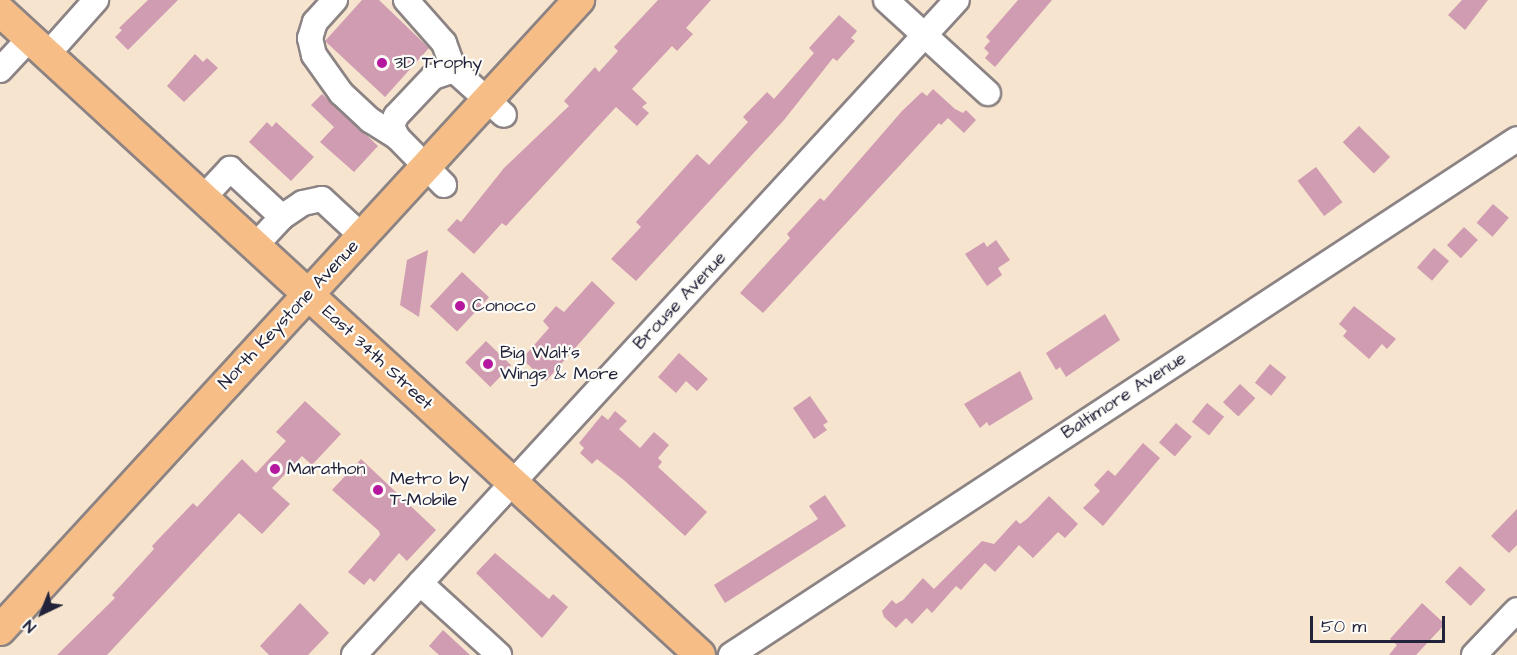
<!DOCTYPE html>
<style>
body{margin:0}
#map{position:relative;width:1517px;height:655px;overflow:hidden;background:#f6e4ce;font-family:"Architects Daughter",sans-serif}
div>[style]{position:absolute}
[style*='--x']{left:calc(var(--x)*1px);top:calc(var(--y)*1px);width:calc(var(--w)*1px);rotate:calc(var(--a)*1deg)}
.building>*{inset:0;background:#cf9cb1;transform-origin:0 0}
.roads{filter:drop-shadow(2px 0 #8c8384) drop-shadow(-2px 0 #8c8384) drop-shadow(0 2px #8c8384) drop-shadow(0 -2px #8c8384)}
.minor>*{height:24px;margin:-12px;padding:0 12px;transform-origin:12px;border-radius:12px;background:#fff}
.major>*{height:30px;margin:-15px;padding:0 15px;transform-origin:15px;border-radius:15px;background:#f6be86}
.dots>*{width:16px;height:16px;translate:-50% -50%;box-sizing:border-box;border:3px solid #fdfcf7;border-radius:50%}
span{translate:-50% -50%;white-space:nowrap;text-align:center;line-height:1.15;-webkit-text-stroke:4.5px #fdfcf7;paint-order:stroke}
.poi-label{font-size:18px;color:#22223b}
.left{translate:0 -50%;text-align:left}
.street-label{font-size:18px;color:#22223b}
.north{position:absolute;left:12px;top:583px;width:60px;height:60px;-webkit-text-stroke:4px #fdfcf7;paint-order:stroke;rotate:223deg;font-size:16px;font-weight:700;line-height:24px;text-align:center;color:#22223b}
.north::after{content:'';display:block;margin:auto;width:21px;height:27px;background:#22223b;clip-path:polygon(50% 0,100% 100%,50% 72%,0 100%)}
.scale{position:absolute;left:1310px;top:616px;width:135px;height:27px;box-sizing:border-box;border:3px solid #22223b;border-top:0;padding-left:8px;font-size:18px;line-height:21px;white-space:nowrap;color:#22223b;-webkit-text-stroke:4px #fdfcf7;paint-order:stroke}
</style>
<div id="map">
<div class="building">
<i style="clip-path:polygon(148px 0,178px 0,128px 50px,115px 37px,122px 30px,119px 28px)"></i>
<i style="clip-path:polygon(362px 0,379px 0,429px 48px,385px 97px,325px 41px)"></i>
<i style="clip-path:polygon(658px 0,711px 0,686px 28px,693px 34px,677px 51px,672px 46px,632px 89px,647px 103px,642px 107px,649px 113px,637px 126px,616px 107px,506px 226px,502px 223px,474px 254px,447px 230px,457px 219px,461px 222px,504px 168px,569px 106px,564px 101px,595px 67px,599px 72px,618px 51px,614px 47px)"></i>
<i style="clip-path:polygon(1018px 0,1052px 0,995px 67px,985px 58px,989px 53px,984px 48px,990px 41px,986px 37px)"></i>
<i style="clip-path:polygon(1462px 0,1488px 0,1465px 30px,1448px 15px)"></i>
<i style="clip-path:polygon(839px 15px,857px 31px,851px 38px,855px 41px,837px 61px,833px 58px,784px 120px,636px 281px,611px 259px,641px 227px,636px 222px,697px 154px,709px 165px,748px 122px,743px 117px,767px 92px,774px 99px,814px 53px,809px 48px)"></i>
<i style="clip-path:polygon(195px 54px,203px 62px,207px 58px,218px 68px,184px 102px,167px 86px)"></i>
<i style="clip-path:polygon(933px 89px,955px 109px,963px 113px,966px 110px,976px 120px,964px 133px,948px 118px,941px 125px,939px 123px,763px 313px,740px 293px,790px 238px,787px 234px,820px 198px,824px 201px,902px 111px,922px 92px,927px 96px)"></i>
<i style="clip-path:polygon(322px 94px,378px 146px,354px 172px,320px 142px,334px 127px,311px 105px)"></i>
<i style="clip-path:polygon(267px 122px,272px 127px,276px 122px,314px 157px,291px 181px,249px 142px)"></i>
<i style="left:1359px;top:126px;width:44px;height:23px;rotate:45deg"></i>
<i style="left:1316px;top:167px;width:44px;height:23px;rotate:53deg"></i>
<i style="left:1493px;top:204px;width:21px;height:25px;rotate:41deg"></i>
<i style="left:1464px;top:227px;width:19px;height:25px;rotate:43deg"></i>
<i style="clip-path:polygon(996px 240px,1010px 260px,998px 268px,1002px 275px,987px 286px,965px 254px,984px 242px,987px 247px)"></i>
<i style="left:1434px;top:248px;width:20px;height:26px;rotate:41deg"></i>
<i style="clip-path:polygon(428px 250px,423px 287px,419px 317px,400px 305px,407px 260px)"></i>
<i style="left:462px;top:272px;width:37px;height:47px;rotate:43deg"></i>
<i style="clip-path:polygon(592px 281px,615px 303px,546px 381px,522px 359px,549px 328px,543px 321px,556px 306px,564px 312px)"></i>
<i style="clip-path:polygon(1354px 306px,1396px 339px,1387px 349px,1382px 344px,1369px 359px,1343px 336px,1347px 331px,1339px 324px)"></i>
<i style="clip-path:polygon(1105px 314px,1120px 340px,1066px 377px,1060px 367px,1056px 370px,1046px 353px)"></i>
<i style="left:486px;top:341px;width:35px;height:30px;rotate:44deg"></i>
<i style="clip-path:polygon(679px 353px,708px 379px,697px 391px,686px 381px,676px 393px,658px 377px)"></i>
<i style="left:1270px;top:364px;width:21px;height:24px;rotate:39deg"></i>
<i style="clip-path:polygon(1020px 371px,1033px 399px,989px 426px,987px 422px,980px 428px,964px 404px)"></i>
<i style="left:1240px;top:384px;width:21px;height:25px;rotate:43deg"></i>
<i style="clip-path:polygon(810px 396px,828px 422px,823px 425px,827px 430px,814px 439px,793px 408px)"></i>
<i style="clip-path:polygon(305px 401px,341px 434px,312px 465px,302px 456px,272px 488px,290px 504px,262px 534px,239px 513px,107px 655px,57px 655px,115px 598px,112px 595px,154px 549px,152px 546px,193px 503px,197px 507px,242px 459px,256px 473px,286px 441px,276px 432px)"></i>
<i style="left:1207px;top:403px;width:22px;height:24px;rotate:39deg"></i>
<i style="clip-path:polygon(615px 411px,627px 421px,619px 429px,640px 448px,654px 432px,669px 445px,658px 458px,662px 462px,658px 467px,707px 512px,685px 536px,625px 481px,597px 459px,592px 464px,580px 453px,584px 448px,579px 443px,602px 415px,608px 420px)"></i>
<i style="left:1176px;top:423px;width:21px;height:26px;rotate:41deg"></i>
<i style="clip-path:polygon(1143px 443px,1160px 458px,1103px 526px,1083px 508px,1100px 491px,1094px 485px,1108px 470px,1115px 476px)"></i>
<i style="clip-path:polygon(361px 459px,436px 530px,407px 561px,399px 553px,374px 582px,370px 578px,364px 585px,348px 572px,380px 535px,379px 531px,332px 490px)"></i>
<i style="clip-path:polygon(825px 495px,846px 526px,725px 603px,714px 585px,818px 519px,809px 506px)"></i>
<i style="clip-path:polygon(1049px 496px,1078px 524px,1065px 538px,1058px 532px,1033px 558px,1019px 545px,995px 572px,985px 563px,961px 590px,956px 586px,932px 613px,927px 608px,912px 624px,906px 618px,896px 628px,884px 617px,882px 611px,892px 600px,896px 604px,903px 600px,923px 578px,934px 589px,982px 541px,994px 544px,1016px 520px,1020px 524px,1027px 519px)"></i>
<i style="clip-path:polygon(1517px 509px,1517px 545px,1509px 553px,1491px 536px)"></i>
<i style="clip-path:polygon(495px 553px,549px 599px,553px 594px,568px 607px,542px 638px,476px 573px)"></i>
<i style="left:1460px;top:566px;width:35px;height:22px;rotate:43deg"></i>
<i style="clip-path:polygon(300px 603px,329px 633px,308px 655px,269px 655px,260px 646px)"></i>
<i style="clip-path:polygon(1422px 603px,1445px 624px,1416px 655px,1389px 655px,1397px 645px,1390px 639px)"></i>
<i style="clip-path:polygon(443px 630px,470px 655px,439px 655px,429px 646px)"></i>
</div>
<div class="roads">
<div class="minor">
<i style="--x:335;--y:0;--w:30;--a:132"></i>
<i style="--x:315;--y:22;--w:17;--a:107"></i>
<i style="--x:310;--y:38;--w:17;--a:77"></i>
<i style="--x:314;--y:55;--w:47;--a:54.6"></i>
<i style="--x:341;--y:93;--w:40;--a:43"></i>
<i style="--x:370;--y:120;--w:32;--a:32"></i>
<i style="--x:406;--y:0;--w:57;--a:48.5"></i>
<i style="--x:444;--y:43;--w:29;--a:70"></i>
<i style="--x:886;--y:0;--w:138;--a:42.4"></i>
<i style="--x:47;--y:55;--w:74;--a:-48.3"></i>
<i style="--x:0;--y:70;--w:42;--a:-46.9"></i>
<i style="--x:444;--y:185;--w:67;--a:-134.4"></i>
<i style="--x:397;--y:137;--w:12;--a:-114"></i>
<i style="--x:392;--y:126;--w:11;--a:-68"></i>
<i style="--x:396;--y:116;--w:54;--a:-46.5"></i>
<i style="--x:433;--y:77;--w:22;--a:-18"></i>
<i style="--x:454;--y:70;--w:67;--a:42"></i>
<i style="--x:203;--y:198;--w:40;--a:-47"></i>
<i style="--x:230;--y:169;--w:71;--a:42.7"></i>
<i style="--x:255;--y:246;--w:40;--a:-47"></i>
<i style="--x:282;--y:217;--w:25;--a:-34"></i>
<i style="--x:303;--y:203;--w:19;--a:-12"></i>
<i style="--x:322;--y:199;--w:54;--a:42.8"></i>
<i style="--x:420;--y:583;--w:107;--a:42.3"></i>
<i style="--x:354;--y:655;--w:890;--a:-47.37"></i>
<i style="--x:731;--y:655;--w:940;--a:-33.28"></i>
<i style="--x:1474;--y:655;--w:62;--a:-46.3"></i>
</div>
<div class="major">
<i style="--x:0;--y:11;--w:951;--a:42.61"></i>
<i style="--x:0;--y:630;--w:856;--a:-47.42"></i>
</div>
</div>
<div class="dots">
<i style="left:382px;top:63px;background:#b5179e"></i>
<i style="left:460px;top:306px;background:#b5179e"></i>
<i style="left:488px;top:364px;background:#b5179e"></i>
<i style="left:275px;top:469px;background:#b5179e"></i>
<i style="left:378px;top:490px;background:#b5179e"></i>
</div>
<div class="poi-label">
<span class="left" style="left:394px;top:63px">3D Trophy</span>
<span class="left" style="left:472px;top:306px">Conoco</span>
<span class="left" style="left:500px;top:364px">Big Walt's<br>Wings &amp; More</span>
<span class="left" style="left:287px;top:469px">Marathon</span>
<span class="left" style="left:390px;top:490px">Metro by<br>T-Mobile</span>
</div>
<div class="street-label">
<span style="left:680px;top:301px;rotate:-47deg">Brouse Avenue</span>
<span style="left:289px;top:315px;rotate:-47deg">North Keystone Avenue</span>
<span style="left:377px;top:358px;rotate:43deg">East 34th Street</span>
<span style="left:1124px;top:396px;rotate:-33deg">Baltimore Avenue</span>
</div>
<div class="north">N</div>
<div class="scale">50 m</div>
</div>
